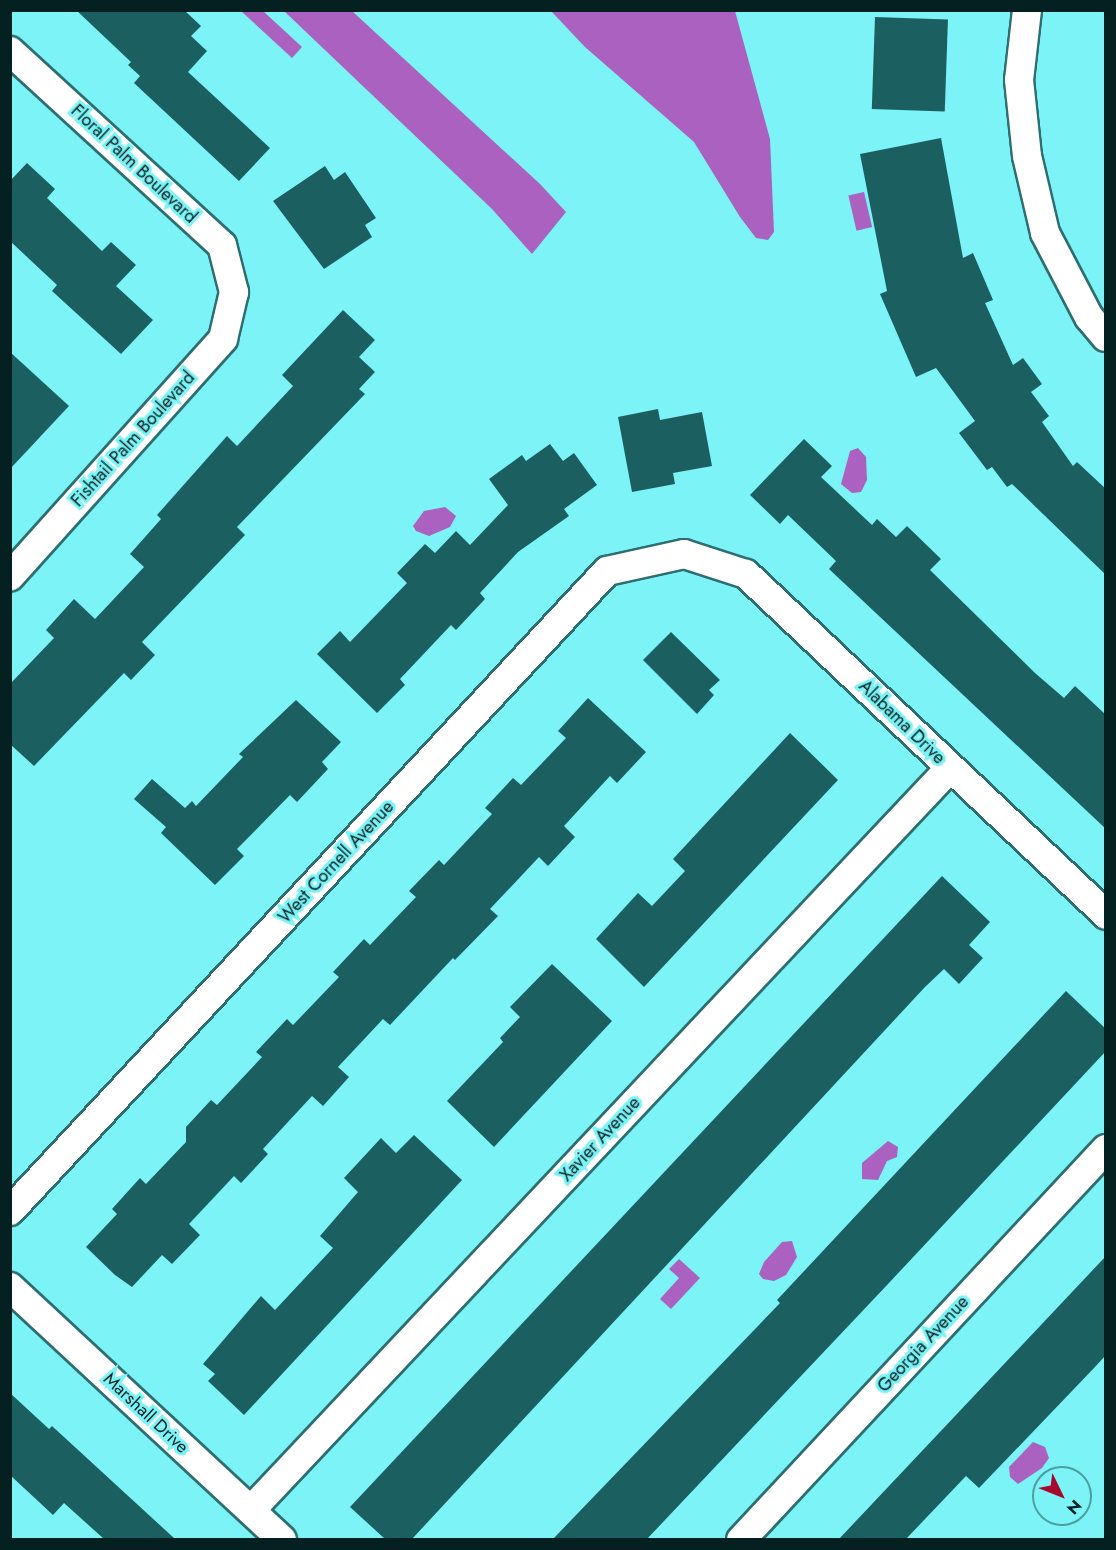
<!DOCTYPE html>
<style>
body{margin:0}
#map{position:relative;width:1116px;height:1550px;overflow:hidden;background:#7bf3f7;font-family:Jost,sans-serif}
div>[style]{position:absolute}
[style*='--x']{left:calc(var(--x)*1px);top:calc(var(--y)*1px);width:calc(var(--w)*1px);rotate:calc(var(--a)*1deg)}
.water>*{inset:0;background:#ab61bf;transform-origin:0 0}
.building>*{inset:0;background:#1c5f61;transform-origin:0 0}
.roads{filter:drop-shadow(2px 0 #2e6e70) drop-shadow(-2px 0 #2e6e70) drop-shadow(0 2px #2e6e70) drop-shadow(0 -2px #2e6e70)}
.minor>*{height:28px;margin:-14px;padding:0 14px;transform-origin:14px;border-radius:14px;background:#fff}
span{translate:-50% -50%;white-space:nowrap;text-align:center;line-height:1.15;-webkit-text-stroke:6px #7bf3f7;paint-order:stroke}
.street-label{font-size:18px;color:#052021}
.frame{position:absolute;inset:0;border:12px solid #052021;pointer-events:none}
.north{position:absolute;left:1032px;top:1466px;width:60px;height:60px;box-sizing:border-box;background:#7bf3f7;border:2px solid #4c9fa1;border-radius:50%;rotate:133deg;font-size:16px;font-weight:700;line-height:24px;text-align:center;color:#052021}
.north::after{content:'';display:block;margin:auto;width:21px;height:27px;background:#a5092d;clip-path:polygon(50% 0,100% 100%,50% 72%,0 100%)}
</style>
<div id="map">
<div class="water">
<i style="clip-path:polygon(241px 11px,263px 11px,302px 47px,292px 58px)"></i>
<i style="clip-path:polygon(284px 11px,352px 11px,540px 184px,566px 212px,532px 254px,492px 209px)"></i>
<i style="clip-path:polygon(551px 11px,735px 11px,770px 139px,774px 232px,768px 240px,756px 238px,740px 217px,694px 142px,585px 47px)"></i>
<i style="left:864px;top:192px;width:36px;height:16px;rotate:77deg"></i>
<i style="clip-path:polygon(858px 448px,866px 457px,867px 480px,861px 492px,852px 493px,841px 484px,850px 451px)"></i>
<i style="clip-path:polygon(445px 507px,456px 516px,450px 527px,429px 536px,416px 531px,413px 526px,424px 511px)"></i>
<i style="clip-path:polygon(888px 1141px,898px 1147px,897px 1157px,887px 1161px,878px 1180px,862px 1179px,862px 1163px)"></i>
<i style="clip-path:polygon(792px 1241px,797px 1257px,786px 1275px,774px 1281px,763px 1279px,759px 1274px,764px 1262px,782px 1242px)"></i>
<i style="clip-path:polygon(679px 1259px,700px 1278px,671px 1309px,660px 1299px,679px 1278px,669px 1269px)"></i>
<i style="clip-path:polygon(1033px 1442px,1045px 1447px,1049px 1458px,1042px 1468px,1018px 1484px,1010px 1477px,1009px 1467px)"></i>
</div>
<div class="building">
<i style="clip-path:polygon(76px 10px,184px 10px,201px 26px,191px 36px,207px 51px,188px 72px,270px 148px,239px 181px,134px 83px,140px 76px,128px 65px,131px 62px)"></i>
<i style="left:875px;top:17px;width:73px;height:92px;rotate:2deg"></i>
<i style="clip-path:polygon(941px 138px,963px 258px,973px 253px,993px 300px,985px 303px,1013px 365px,1023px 358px,1042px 384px,1031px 392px,1049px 416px,1042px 422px,1073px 466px,1077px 462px,1106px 489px,1106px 575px,1012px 484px,1007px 487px,992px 467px,987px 470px,959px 433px,975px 421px,936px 368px,916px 377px,880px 294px,887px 291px,860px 154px)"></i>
<i style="clip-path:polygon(27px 163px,55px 189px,47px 198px,102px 251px,111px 242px,136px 265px,116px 286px,153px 320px,121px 354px,52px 291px,57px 285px,10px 241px,10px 181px)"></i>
<i style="clip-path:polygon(325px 166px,334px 180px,345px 172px,376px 218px,365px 225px,372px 237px,324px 269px,273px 201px)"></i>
<i style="clip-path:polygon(343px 310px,375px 340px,359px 357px,375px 372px,359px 389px,365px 394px,237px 527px,245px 535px,142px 642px,155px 655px,131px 680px,124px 673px,34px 766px,10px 744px,10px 684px,54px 638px,46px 630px,74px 599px,95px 619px,144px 567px,130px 554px,161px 519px,157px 515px,227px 436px,237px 446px,293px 386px,282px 375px)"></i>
<i style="clip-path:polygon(10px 352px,69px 406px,10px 469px)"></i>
<i style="clip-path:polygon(658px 409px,660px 420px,702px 412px,712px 466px,673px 473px,675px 484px,632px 492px,618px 417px)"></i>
<i style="clip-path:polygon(804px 439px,832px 466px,821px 477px,872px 525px,877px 519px,896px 537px,907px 526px,941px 559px,930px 570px,1035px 673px,1064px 698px,1075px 686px,1106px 715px,1106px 829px,829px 569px,836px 561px,788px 515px,780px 524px,750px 495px)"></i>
<i style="clip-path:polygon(550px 444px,563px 461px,574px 453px,597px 485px,564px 509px,569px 516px,518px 552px,480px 593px,485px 599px,456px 630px,451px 625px,400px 679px,405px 685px,377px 713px,317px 654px,340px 631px,350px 642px,407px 583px,397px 573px,425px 544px,435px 553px,456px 531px,470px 545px,508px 505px,489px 479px,522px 455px,526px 461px)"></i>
<i style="clip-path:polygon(671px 632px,720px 680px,709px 690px,714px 695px,697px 714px,643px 660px)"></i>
<i style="clip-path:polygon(588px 698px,646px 752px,617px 783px,610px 776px,564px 826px,575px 837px,548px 866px,539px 857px,490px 909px,498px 916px,455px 960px,453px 958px,390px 1025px,383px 1019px,338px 1067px,349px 1077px,323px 1106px,312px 1096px,263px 1149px,268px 1154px,241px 1183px,234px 1176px,189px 1224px,200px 1235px,172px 1264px,162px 1255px,132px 1287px,115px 1275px,86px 1247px,117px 1214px,112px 1209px,140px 1178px,146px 1184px,186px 1142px,186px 1127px,211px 1100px,217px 1105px,262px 1057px,256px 1052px,287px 1019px,293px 1025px,339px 977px,333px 972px,364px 939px,370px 945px,416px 897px,409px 891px,439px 860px,444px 865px,492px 814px,485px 808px,513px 778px,521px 785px,566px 738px,558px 731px)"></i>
<i style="clip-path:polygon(296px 700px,341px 742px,322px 762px,328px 769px,297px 802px,290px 795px,237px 849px,244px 856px,215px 885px,161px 833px,166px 827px,134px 799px,152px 779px,185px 808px,192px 801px,196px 806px,243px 757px,239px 754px)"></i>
<i style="clip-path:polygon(790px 733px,838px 780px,644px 987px,596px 939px,638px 893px,652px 906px,685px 871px,673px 859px)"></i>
<i style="clip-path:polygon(942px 876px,990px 922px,969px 945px,983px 958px,959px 984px,944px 969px,925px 987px,412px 1539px,385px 1539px,350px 1507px)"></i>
<i style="clip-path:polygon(552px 964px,612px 1021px,494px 1147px,447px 1101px,503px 1042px,500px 1038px,520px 1017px,510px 1007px)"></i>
<i style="clip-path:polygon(1066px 991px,1106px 1029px,1106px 1051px,888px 1284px,647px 1539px,553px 1539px,780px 1303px,777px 1300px)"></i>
<i style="clip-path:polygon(414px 1135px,462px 1180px,244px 1415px,208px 1381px,215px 1374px,203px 1364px,261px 1296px,275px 1310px,333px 1248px,320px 1236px,358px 1192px,344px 1178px,381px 1138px,396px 1153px)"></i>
<i style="clip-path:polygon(1106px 1256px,1106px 1355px,1094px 1368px,979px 1488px,966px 1476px,906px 1539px,839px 1539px)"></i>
<i style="clip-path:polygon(10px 1393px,49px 1429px,52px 1426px,175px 1539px,104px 1539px,64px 1503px,53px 1515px,10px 1475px)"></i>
</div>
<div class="roads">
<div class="minor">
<i style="--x:1027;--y:10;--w:70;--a:96.5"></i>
<i style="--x:1019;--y:80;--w:76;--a:84"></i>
<i style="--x:1027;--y:156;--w:79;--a:76.8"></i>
<i style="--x:1045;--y:233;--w:95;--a:62.4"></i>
<i style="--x:1089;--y:317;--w:26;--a:50"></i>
<i style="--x:10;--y:51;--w:287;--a:42.5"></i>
<i style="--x:222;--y:245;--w:49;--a:75.7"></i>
<i style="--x:234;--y:292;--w:48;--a:103.2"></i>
<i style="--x:223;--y:339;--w:319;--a:131.9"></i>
<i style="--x:10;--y:1211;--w:875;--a:-46.99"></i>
<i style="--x:607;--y:571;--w:79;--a:-12.4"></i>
<i style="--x:684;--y:554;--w:65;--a:17.9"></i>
<i style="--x:746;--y:574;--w:496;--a:43.4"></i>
<i style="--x:10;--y:1287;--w:371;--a:42.9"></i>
<i style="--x:251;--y:1510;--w:1019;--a:-46.71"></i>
<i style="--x:741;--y:1540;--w:535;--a:-46.97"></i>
</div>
</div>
<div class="street-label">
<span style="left:134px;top:164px;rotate:43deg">Floral Palm Boulevard</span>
<span style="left:133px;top:439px;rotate:-48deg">Fishtail Palm Boulevard</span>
<span style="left:902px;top:722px;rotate:44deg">Alabama Drive</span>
<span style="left:336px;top:862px;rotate:-47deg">West Cornell Avenue</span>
<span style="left:600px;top:1139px;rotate:-47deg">Xavier Avenue</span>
<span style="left:923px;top:1344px;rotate:-47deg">Georgia Avenue</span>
<span style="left:146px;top:1413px;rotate:43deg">Marshall Drive</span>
</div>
<div class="frame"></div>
<div class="north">N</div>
</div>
